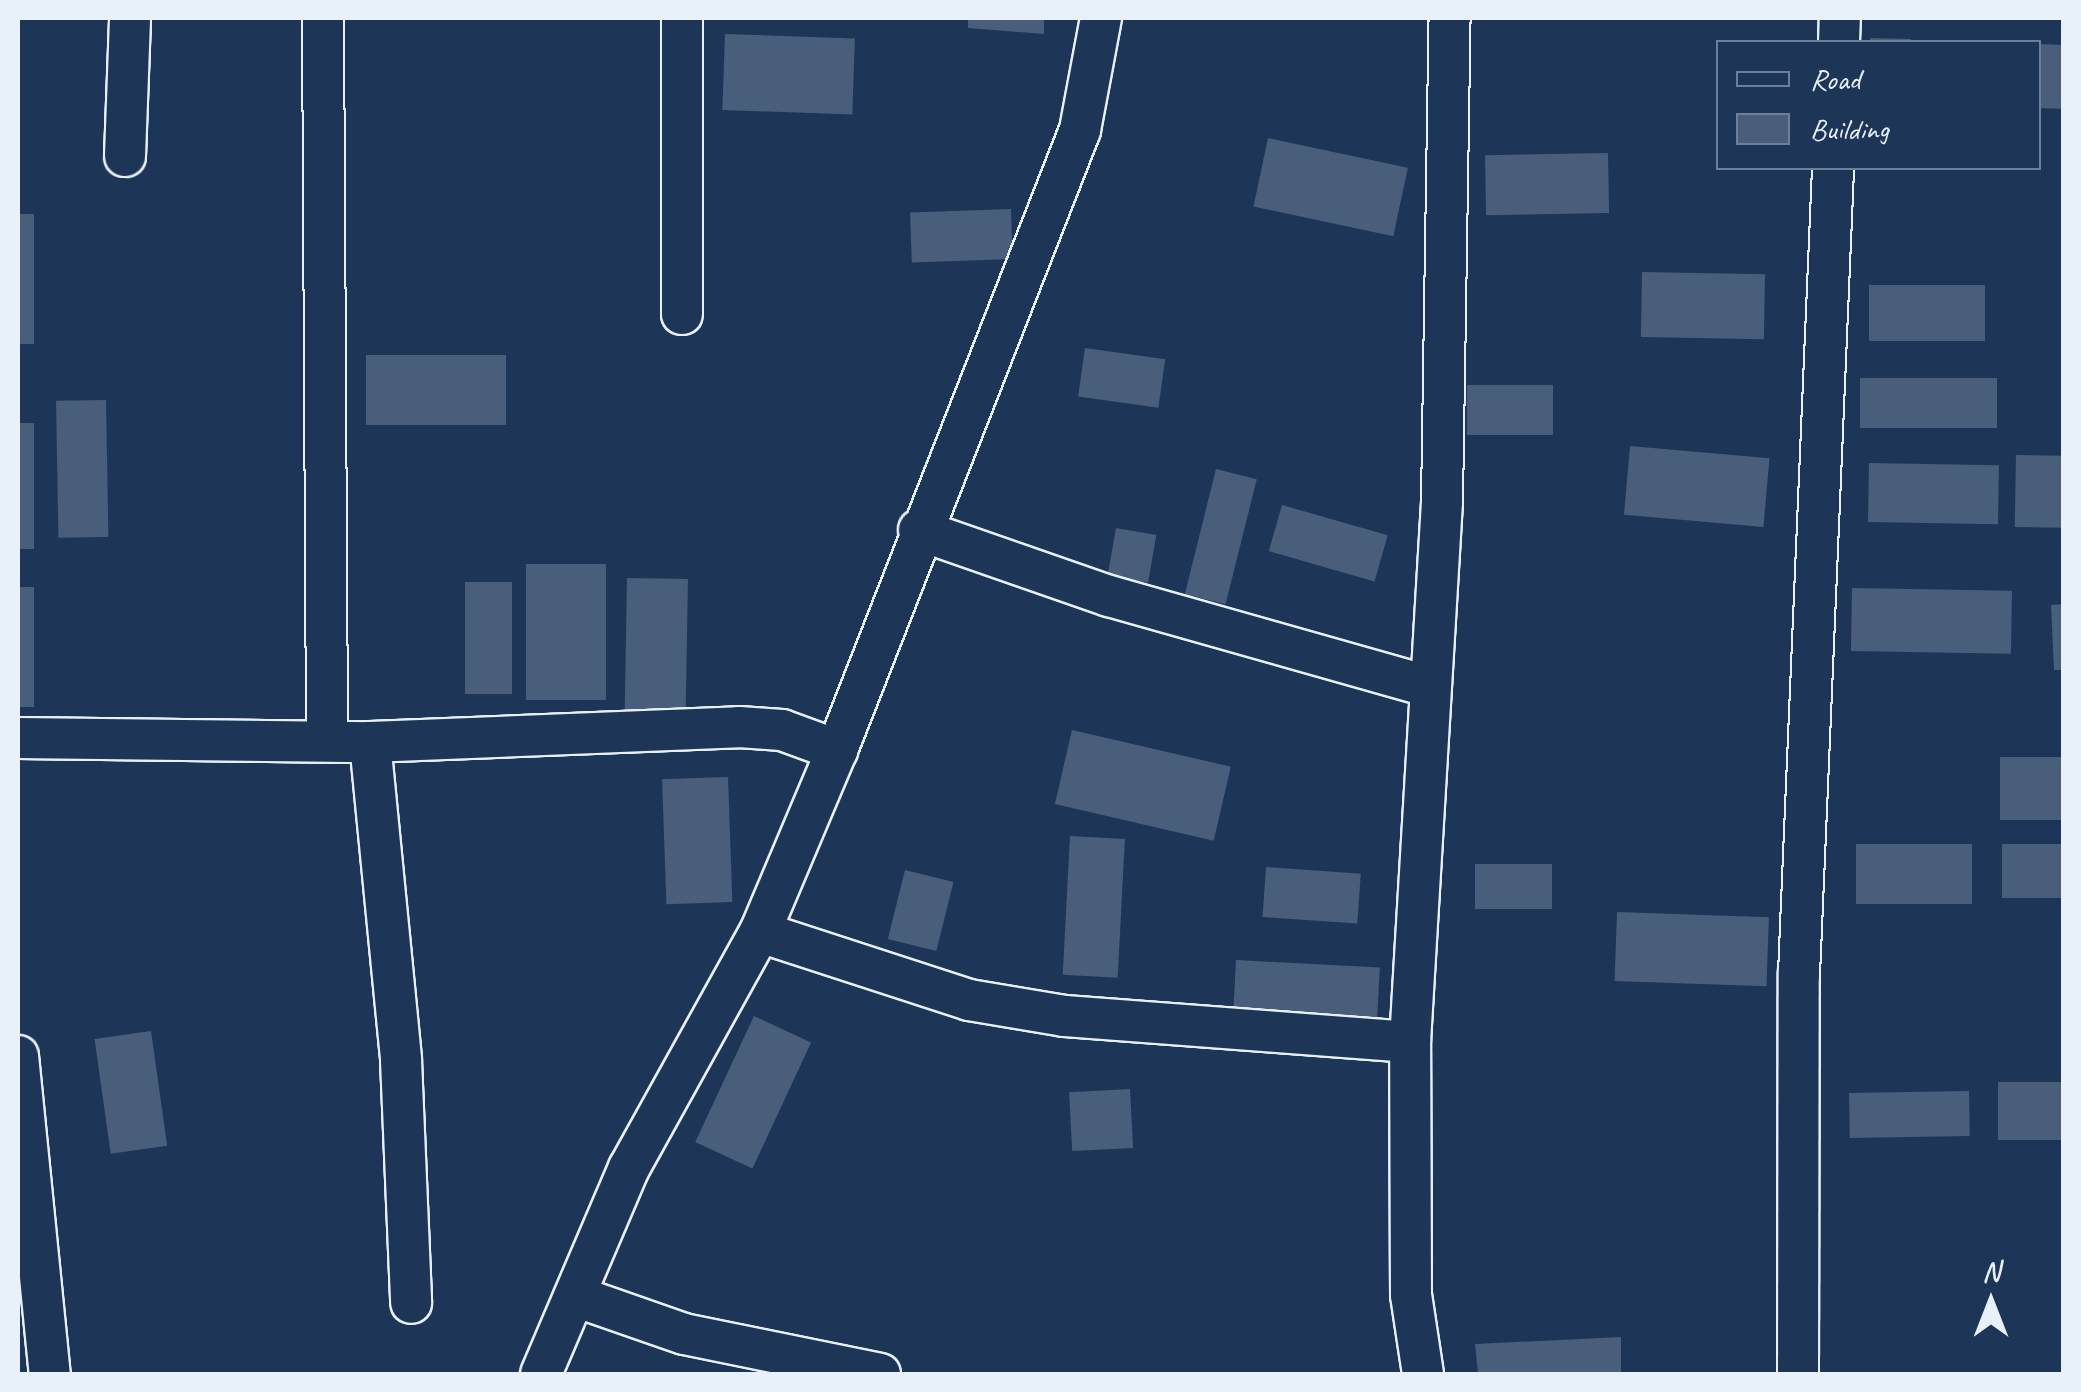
<!DOCTYPE html>
<style>
body{margin:0}
#map{position:relative;width:2081px;height:1392px;overflow:hidden;background:#1d3557;font-family:Caveat,sans-serif}
div>[style]{position:absolute}
[style*='--x']{left:calc(var(--x)*1px);top:calc(var(--y)*1px);width:calc(var(--w)*1px);rotate:calc(var(--a)*1deg)}
.building>*{inset:0;background:#495e7a;transform-origin:0 0}
.roads{filter:drop-shadow(2px 0 #e8f1f8) drop-shadow(-2px 0 #e8f1f8) drop-shadow(0 2px #e8f1f8) drop-shadow(0 -2px #e8f1f8)}
.minor>*{height:40px;margin:-20px;padding:0 20px;transform-origin:20px;border-radius:20px;background:#1d3557}
span{translate:-50% -50%;white-space:nowrap;text-align:center;line-height:1.15;-webkit-text-stroke:8px #1d3557;paint-order:stroke}
.frame{position:absolute;inset:0;border:20px solid #e8f1f8;pointer-events:none}
.legend{position:absolute;left:1716px;top:40px;width:325px;height:130px;box-sizing:border-box;background:#1d3557;border:2px solid #6e8097;margin:0;padding:12px 18px;list-style:none;font-size:30px;color:#e8f1f8}
.legend li{display:flex;align-items:center;gap:20px;height:50px}
.legend b{width:50px;border:2px solid #6e8097}
.north{position:absolute;left:1941px;top:1252px;width:100px;height:100px;-webkit-text-stroke:8px #1d3557;paint-order:stroke;rotate:0deg;font-size:28px;font-weight:700;line-height:40px;text-align:center;color:#e8f1f8}
.north::after{content:'';display:block;margin:auto;width:35px;height:45px;background:#e8f1f8;clip-path:polygon(50% 0,100% 100%,50% 72%,0 100%)}
</style>
<div id="map">
<div class="building">
<i style="clip-path:polygon(968px 18px,1044px 18px,1044px 34px,968px 28px)"></i>
<i style="left:725px;top:34px;width:130px;height:76px;rotate:2deg"></i>
<i style="clip-path:polygon(1870px 38px,1911px 39px,1911px 42px,1870px 42px)"></i>
<i style="left:2038px;top:44px;width:26px;height:64px;rotate:2deg"></i>
<i style="left:1268px;top:138px;width:143px;height:70px;rotate:12deg"></i>
<i style="left:1608px;top:153px;width:60px;height:123px;rotate:89deg"></i>
<i style="left:1011px;top:209px;width:50px;height:101px;rotate:88deg"></i>
<i style="left:18px;top:214px;width:16px;height:130px"></i>
<i style="left:1642px;top:272px;width:123px;height:65px;rotate:1deg"></i>
<i style="left:1869px;top:285px;width:116px;height:56px"></i>
<i style="left:1085px;top:348px;width:81px;height:49px;rotate:8deg"></i>
<i style="left:506px;top:355px;width:70px;height:140px;rotate:90deg"></i>
<i style="left:1860px;top:378px;width:137px;height:50px"></i>
<i style="left:1467px;top:385px;width:86px;height:50px"></i>
<i style="left:106px;top:400px;width:137px;height:50px;rotate:89deg"></i>
<i style="left:18px;top:423px;width:16px;height:126px"></i>
<i style="left:1630px;top:446px;width:140px;height:69px;rotate:5deg"></i>
<i style="left:2016px;top:455px;width:48px;height:72px;rotate:1deg"></i>
<i style="left:1869px;top:463px;width:130px;height:59px;rotate:1deg"></i>
<i style="left:1216px;top:469px;width:42px;height:129px;rotate:14deg"></i>
<i style="left:1282px;top:505px;width:110px;height:48px;rotate:16deg"></i>
<i style="left:1116px;top:528px;width:41px;height:48px;rotate:10deg"></i>
<i style="left:526px;top:564px;width:80px;height:136px"></i>
<i style="left:627px;top:578px;width:61px;height:135px;rotate:1deg"></i>
<i style="left:465px;top:582px;width:47px;height:112px"></i>
<i style="left:18px;top:587px;width:16px;height:120px"></i>
<i style="left:1852px;top:588px;width:160px;height:63px;rotate:1deg"></i>
<i style="clip-path:polygon(2064px 604px,2064px 670px,2054px 670px,2051px 605px)"></i>
<i style="left:1072px;top:730px;width:163px;height:76px;rotate:13deg"></i>
<i style="left:2064px;top:757px;width:63px;height:64px;rotate:90deg"></i>
<i style="left:728px;top:777px;width:125px;height:66px;rotate:88deg"></i>
<i style="left:1070px;top:836px;width:55px;height:139px;rotate:3deg"></i>
<i style="left:1856px;top:844px;width:116px;height:60px"></i>
<i style="left:2002px;top:844px;width:62px;height:54px"></i>
<i style="left:1475px;top:864px;width:77px;height:45px"></i>
<i style="left:1266px;top:867px;width:95px;height:50px;rotate:4deg"></i>
<i style="left:905px;top:870px;width:50px;height:71px;rotate:14deg"></i>
<i style="left:1617px;top:912px;width:152px;height:69px;rotate:2deg"></i>
<i style="left:1236px;top:960px;width:144px;height:54px;rotate:3deg"></i>
<i style="left:754px;top:1016px;width:63px;height:139px;rotate:25deg"></i>
<i style="left:151px;top:1031px;width:116px;height:57px;rotate:82deg"></i>
<i style="left:2064px;top:1082px;width:58px;height:66px;rotate:90deg"></i>
<i style="left:1130px;top:1089px;width:59px;height:61px;rotate:87deg"></i>
<i style="left:1969px;top:1091px;width:45px;height:120px;rotate:89deg"></i>
<i style="clip-path:polygon(1621px 1337px,1621px 1374px,1478px 1374px,1475px 1344px)"></i>
</div>
<div class="roads">
<div class="minor">
<i style="--x:323;--y:18;--w:722;--a:89.68"></i>
<i style="--x:682;--y:18;--w:296;--a:90"></i>
<i style="--x:1839;--y:42;--w:24;--a:-88"></i>
<i style="--x:125;--y:156;--w:138;--a:-87.9"></i>
<i style="--x:919;--y:530;--w:201;--a:19.2"></i>
<i style="--x:1109;--y:596;--w:330;--a:15.8"></i>
<i style="--x:18;--y:738;--w:352;--a:0.7"></i>
<i style="--x:370;--y:742;--w:369;--a:-2.3"></i>
<i style="--x:739;--y:727;--w:43;--a:4"></i>
<i style="--x:782;--y:730;--w:59;--a:20"></i>
<i style="--x:370;--y:742;--w:320;--a:84.4"></i>
<i style="--x:401;--y:1060;--w:243;--a:87.6"></i>
<i style="--x:760;--y:932;--w:220;--a:18"></i>
<i style="--x:969;--y:1000;--w:97;--a:9.5"></i>
<i style="--x:1065;--y:1016;--w:346;--a:4.3"></i>
<i style="--x:18;--y:1056;--w:320;--a:84.3"></i>
<i style="--x:575;--y:1296;--w:115;--a:19.2"></i>
<i style="--x:684;--y:1334;--w:200;--a:11.5"></i>
<i style="--x:541;--y:1374;--w:224;--a:-66.9"></i>
<i style="--x:629;--y:1168;--w:270;--a:-61"></i>
<i style="--x:760;--y:932;--w:198;--a:-67.1"></i>
<i style="--x:837;--y:750;--w:666;--a:-68.6"></i>
<i style="--x:1080;--y:130;--w:114;--a:-79.4"></i>
<i style="--x:1423;--y:1374;--w:80;--a:-98.6"></i>
<i style="--x:1411;--y:1295;--w:253;--a:-90.2"></i>
<i style="--x:1410;--y:1042;--w:542;--a:-86.61"></i>
<i style="--x:1442;--y:501;--w:483;--a:-89.1"></i>
<i style="--x:1798;--y:1374;--w:400;--a:-89.9"></i>
<i style="--x:1799;--y:974;--w:807;--a:-87.58"></i>
</div>
</div>
<div class="frame"></div>
<ul class="legend">
<li><b style="height:12px;background:#1d3557"></b>Road</li>
<li><b style="height:28px;background:#495e7a"></b>Building</li>
</ul>
<div class="north">N</div>
</div>
